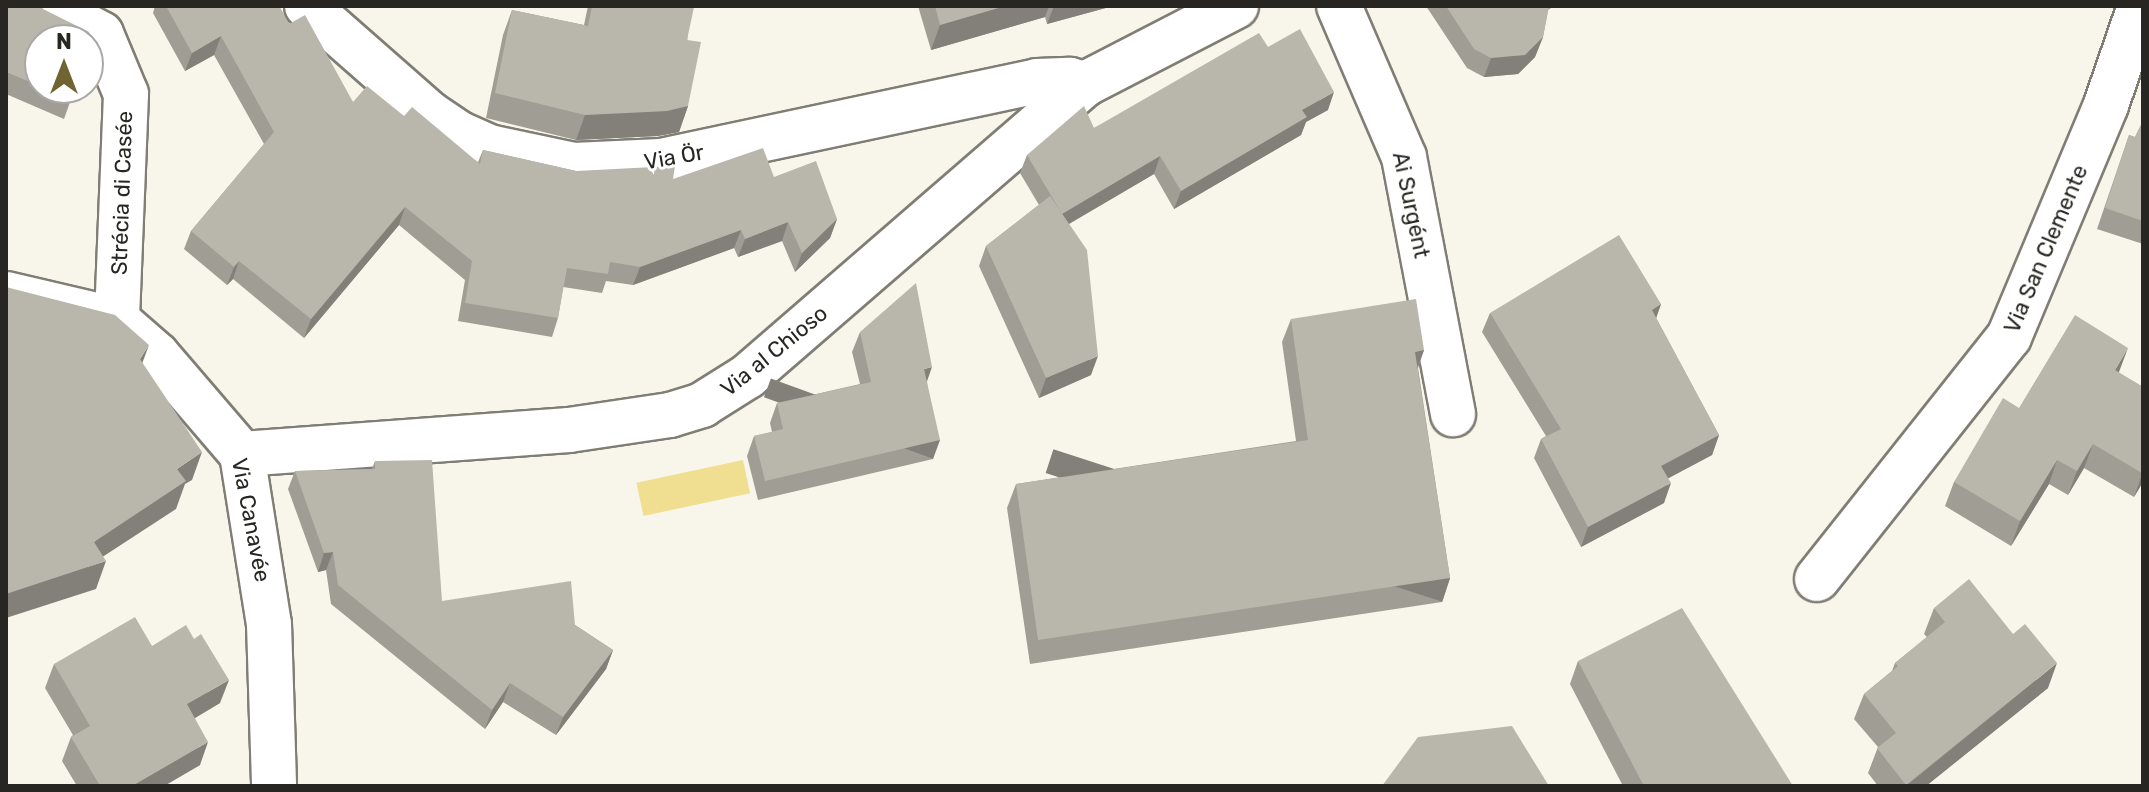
<!DOCTYPE html>
<meta charset="utf-8">
<style>
body{margin:0}
#map{position:relative;width:2149px;height:792px;overflow:hidden;background:#f8f6ea;font-family:Rubik,sans-serif}
div>[style]{position:absolute}
[style*='--x']{left:calc(var(--x)*1px);top:calc(var(--y)*1px);width:calc(var(--w)*1px);rotate:calc(var(--a)*1deg)}
.water>*{inset:0;background:#f0df91;transform-origin:0 0}
.roads{filter:drop-shadow(2px 0 #807e74) drop-shadow(-2px 0 #807e74) drop-shadow(0 2px #807e74) drop-shadow(0 -2px #807e74)}
.minor>*{height:44px;margin:-22px;padding:0 22px;transform-origin:22px;border-radius:22px;background:#fff}
.wall>*{inset:0;background:#9f9d94}
.shaded-wall>*{inset:0;background:#828078;transform-origin:0 0}
.building>*{inset:0;background:#b9b7ac}
span{translate:-50% -50%;white-space:nowrap;text-align:center;line-height:1.15;-webkit-text-stroke:6px #fff;paint-order:stroke}
.street-label{font-size:22px;color:#272622}
.frame{position:absolute;inset:0;border:8px solid #272622;pointer-events:none}
.north{position:absolute;left:24px;top:24px;width:80px;height:80px;box-sizing:border-box;background:#fff;border:2px solid #a9a8a7;border-radius:50%;rotate:0deg;font-size:22px;font-weight:700;line-height:32px;text-align:center;color:#272622}
.north::after{content:'';display:block;margin:auto;width:28px;height:36px;background:#706532;clip-path:polygon(50% 0,100% 100%,50% 72%,0 100%)}
</style>
<div id="map">
<div class="water">
<i style="left:743px;top:460px;width:34px;height:109px;rotate:78deg"></i>
</div>
<div class="roads">
<div class="minor">
<i style="--x:48;--y:6;--w:60;--a:27.8"></i>
<i style="--x:101;--y:34;--w:65;--a:67.4"></i>
<i style="--x:126;--y:94;--w:226;--a:92.3"></i>
<i style="--x:307;--y:6;--w:164;--a:41.3"></i>
<i style="--x:430;--y:114;--w:34;--a:34"></i>
<i style="--x:458;--y:133;--w:34;--a:24"></i>
<i style="--x:489;--y:147;--w:87;--a:12"></i>
<i style="--x:574;--y:165;--w:87;--a:-2.6"></i>
<i style="--x:661;--y:161;--w:384;--a:-12"></i>
<i style="--x:1037;--y:81;--w:33;--a:-2"></i>
<i style="--x:1070;--y:80;--w:16;--a:15"></i>
<i style="--x:1339;--y:6;--w:164;--a:66.7"></i>
<i style="--x:1404;--y:157;--w:262;--a:79.2"></i>
<i style="--x:6;--y:294;--w:114;--a:13.2"></i>
<i style="--x:117;--y:320;--w:53;--a:41.2"></i>
<i style="--x:157;--y:355;--w:130;--a:49.4"></i>
<i style="--x:242;--y:454;--w:172;--a:81"></i>
<i style="--x:269;--y:624;--w:162;--a:88.2"></i>
<i style="--x:242;--y:454;--w:328;--a:-4.2"></i>
<i style="--x:569;--y:430;--w:102;--a:-8.4"></i>
<i style="--x:670;--y:415;--w:34;--a:-17"></i>
<i style="--x:702;--y:405;--w:54;--a:-32.2"></i>
<i style="--x:748;--y:376;--w:446;--a:-40.9"></i>
<i style="--x:1085;--y:84;--w:170;--a:-27.3"></i>
<i style="--x:1817;--y:579;--w:309;--a:-51.6"></i>
<i style="--x:2009;--y:337;--w:251;--a:-67.3"></i>
<i style="--x:2106;--y:105;--w:105;--a:-71"></i>
</div>
</div>
<div class="wall">
<i style="clip-path:polygon(6px 6px,40px 40px,40px 88px,75px 88px,64px 119px,6px 94px)"></i>
<i style="clip-path:polygon(155px 6px,279px 6px,289px 24px,353px 102px,404px 116px,478px 162px,483px 150px,576px 171px,673px 179px,774px 177px,837px 219px,830px 238px,795px 272px,782px 241px,738px 257px,734px 248px,633px 285px,606px 281px,602px 293px,563px 287px,558px 318px,552px 337px,458px 321px,465px 280px,399px 225px,304px 338px,233px 279px,227px 285px,184px 249px,191px 231px,264px 144px,214px 55px,185px 71px,153px 13px)"></i>
<i style="clip-path:polygon(588px 6px,687px 6px,688px 106px,679px 132px,658px 136px,576px 140px,486px 118px,503px 35px,512px 10px,584px 25px)"></i>
<i style="clip-path:polygon(918px 6px,1113px 6px,1047px 24px,1045px 17px,931px 50px)"></i>
<i style="clip-path:polygon(1426px 6px,1554px 6px,1548px 10px,1543px 37px,1535px 57px,1518px 74px,1484px 77px,1467px 68px)"></i>
<i style="clip-path:polygon(1268px 47px,1328px 110px,1306px 122px,1301px 135px,1174px 209px,1154px 174px,1069px 224px,1091px 375px,1039px 398px,979px 266px,986px 246px,1039px 205px,1020px 173px,1027px 155px,1094px 128px)"></i>
<i style="clip-path:polygon(2143px 121px,2143px 244px,2097px 229px,2129px 135px,2135px 137px)"></i>
<i style="clip-path:polygon(1661px 304px,1656px 318px,1719px 435px,1712px 455px,1668px 478px,1664px 503px,1581px 547px,1534px 458px,1541px 439px,1546px 436px,1482px 332px,1490px 313px)"></i>
<i style="clip-path:polygon(1291px 319px,1424px 350px,1418px 368px,1450px 578px,1442px 602px,1030px 664px,1007px 508px,1016px 484px,1296px 441px,1282px 342px)"></i>
<i style="clip-path:polygon(860px 332px,927px 381px,933px 459px,758px 500px,747px 456px,754px 436px,772px 432px,770px 423px,777px 403px,860px 384px,852px 352px)"></i>
<i style="clip-path:polygon(2119px 373px,2143px 387px,2143px 482px,2134px 497px,2084px 468px,2068px 495px,2049px 484px,2011px 546px,1945px 506px,1954px 482px,2019px 408px)"></i>
<i style="clip-path:polygon(375px 461px,442px 601px,575px 625px,613px 650px,606px 669px,556px 735px,503px 702px,485px 729px,331px 604px,326px 570px,318px 572px,288px 489px,295px 471px,372px 469px)"></i>
<i style="clip-path:polygon(1934px 608px,2048px 688px,1926px 786px,1878px 786px,1868px 773px,1878px 747px,1854px 719px,1864px 694px,1892px 671px,1895px 663px,1927px 637px,1924px 634px)"></i>
<i style="clip-path:polygon(152px 646px,220px 703px,195px 718px,200px 765px,164px 786px,77px 786px,62px 761px,71px 737px,73px 735px,45px 688px,54px 664px)"></i>
<i style="clip-path:polygon(1578px 661px,1793px 786px,1623px 786px,1570px 684px)"></i>
</div>
<div class="shaded-wall">
<i style="clip-path:polygon(1005px 6px,1049px 6px,1045px 17px,931px 50px,940px 25px)"></i>
<i style="clip-path:polygon(1054px 6px,1113px 6px,1047px 24px)"></i>
<i style="clip-path:polygon(221px 36px,214px 55px,185px 71px,192px 53px)"></i>
<i style="clip-path:polygon(1543px 37px,1535px 57px,1518px 74px,1484px 77px,1491px 58px)"></i>
<i style="clip-path:polygon(1334px 92px,1328px 110px,1306px 122px,1301px 135px,1174px 209px,1181px 191px,1302px 110px)"></i>
<i style="clip-path:polygon(688px 106px,679px 132px,658px 136px,576px 140px,585px 115px)"></i>
<i style="clip-path:polygon(1160px 156px,1154px 174px,1055px 232px,1061px 214px)"></i>
<i style="clip-path:polygon(405px 207px,399px 225px,304px 338px,311px 319px)"></i>
<i style="clip-path:polygon(837px 219px,830px 238px,795px 272px,802px 253px)"></i>
<i style="clip-path:polygon(788px 222px,782px 241px,738px 257px,745px 239px)"></i>
<i style="clip-path:polygon(741px 230px,734px 248px,633px 285px,640px 267px)"></i>
<i style="clip-path:polygon(239px 261px,233px 279px,227px 285px,234px 267px)"></i>
<i style="clip-path:polygon(1661px 304px,1654px 324px,1652px 310px)"></i>
<i style="clip-path:polygon(149px 345px,139px 372px,140px 359px)"></i>
<i style="clip-path:polygon(2128px 348px,2119px 372px,2106px 395px,2115px 370px)"></i>
<i style="clip-path:polygon(1424px 350px,1415px 374px,1415px 352px)"></i>
<i style="clip-path:polygon(1098px 356px,1091px 375px,1039px 398px,1046px 378px)"></i>
<i style="clip-path:polygon(932px 367px,925px 387px,924px 369px)"></i>
<i style="clip-path:polygon(1719px 435px,1712px 455px,1654px 486px,1661px 466px)"></i>
<i style="left:940px;top:440px;width:20px;height:180px;rotate:110deg"></i>
<i style="clip-path:polygon(2093px 444px,2084px 468px,2068px 495px,2077px 471px)"></i>
<i style="clip-path:polygon(202px 452px,192px 480px,185px 484px,176px 509px,87px 567px,106px 561px,96px 589px,6px 618px,6px 594px,94px 542px,177px 469px)"></i>
<i style="clip-path:polygon(2057px 460px,2049px 484px,2011px 546px,2020px 521px)"></i>
<i style="clip-path:polygon(2143px 472px,2143px 482px,2134px 497px)"></i>
<i style="clip-path:polygon(1671px 483px,1664px 503px,1581px 547px,1588px 527px)"></i>
<i style="clip-path:polygon(333px 552px,326px 570px,318px 572px,324px 553px)"></i>
<i style="left:1450px;top:578px;width:25px;height:417px;rotate:108deg"></i>
<i style="clip-path:polygon(613px 650px,606px 669px,556px 735px,563px 717px)"></i>
<i style="clip-path:polygon(2057px 663px,2048px 688px,1926px 786px,1906px 786px)"></i>
<i style="clip-path:polygon(229px 680px,220px 703px,178px 728px,187px 704px)"></i>
<i style="clip-path:polygon(510px 683px,503px 702px,485px 729px,492px 710px)"></i>
<i style="clip-path:polygon(208px 742px,200px 765px,164px 786px,132px 786px)"></i>
</div>
<div class="building">
<i style="clip-path:polygon(6px 6px,42px 6px,43px 9px,89px 32px,92px 41px,88px 53px,88px 40px,40px 40px,40px 86px,6px 72px)"></i>
<i style="clip-path:polygon(166px 6px,279px 6px,289px 24px,305px 15px,353px 102px,367px 86px,404px 116px,412px 107px,480px 164px,483px 150px,576px 171px,675px 166px,673px 179px,763px 148px,774px 177px,816px 161px,837px 219px,802px 253px,788px 222px,745px 239px,741px 230px,640px 267px,610px 262px,608px 274px,567px 268px,558px 318px,465px 303px,472px 261px,405px 207px,311px 319px,239px 261px,234px 267px,191px 231px,274px 132px,221px 36px,192px 53px)"></i>
<i style="clip-path:polygon(592px 6px,687px 6px,694px 7px,687px 40px,701px 42px,688px 106px,667px 111px,585px 115px,495px 93px,512px 10px,588px 26px)"></i>
<i style="clip-path:polygon(935px 6px,1005px 6px,940px 25px)"></i>
<i style="clip-path:polygon(1446px 6px,1549px 6px,1543px 37px,1525px 55px,1491px 58px,1474px 49px)"></i>
<i style="clip-path:polygon(1300px 29px,1334px 92px,1302px 110px,1307px 117px,1181px 191px,1160px 156px,1062px 214px,1027px 155px,1084px 106px,1094px 128px,1259px 33px,1268px 47px)"></i>
<i style="clip-path:polygon(45px 88px,75px 88px,71px 99px)"></i>
<i style="clip-path:polygon(2143px 121px,2143px 221px,2105px 208px,2129px 135px,2135px 137px)"></i>
<i style="clip-path:polygon(1050px 196px,1087px 250px,1098px 356px,1046px 378px,986px 246px)"></i>
<i style="clip-path:polygon(1619px 235px,1661px 304px,1652px 310px,1719px 435px,1661px 466px,1671px 483px,1588px 527px,1541px 439px,1561px 429px,1490px 313px)"></i>
<i style="clip-path:polygon(916px 283px,932px 367px,924px 369px,940px 440px,765px 481px,754px 436px,783px 429px,777px 403px,871px 382px,860px 332px)"></i>
<i style="clip-path:polygon(6px 287px,115px 315px,149px 345px,140px 359px,202px 452px,177px 469px,186px 481px,94px 542px,106px 561px,6px 594px)"></i>
<i style="clip-path:polygon(1416px 299px,1424px 350px,1415px 352px,1450px 578px,1038px 640px,1016px 484px,1308px 440px,1291px 319px)"></i>
<i style="clip-path:polygon(2075px 315px,2128px 348px,2115px 370px,2143px 387px,2143px 472px,2142px 473px,2093px 444px,2077px 471px,2057px 460px,2020px 521px,1954px 482px,2003px 398px,2019px 408px)"></i>
<i style="clip-path:polygon(432px 460px,442px 601px,571px 581px,575px 625px,613px 650px,563px 717px,510px 683px,492px 710px,338px 585px,333px 552px,324px 553px,295px 471px,375px 469px,375px 461px)"></i>
<i style="clip-path:polygon(1969px 579px,2013px 634px,2025px 624px,2057px 663px,1906px 785px,1877px 748px,1896px 733px,1864px 694px,1898px 666px,1895px 663px,1945px 622px,1934px 608px)"></i>
<i style="clip-path:polygon(1682px 608px,1793px 786px,1644px 786px,1578px 661px)"></i>
<i style="clip-path:polygon(135px 617px,152px 646px,186px 625px,194px 639px,201px 634px,229px 680px,187px 704px,208px 742px,132px 786px,100px 786px,71px 737px,90px 726px,54px 664px)"></i>
<i style="clip-path:polygon(1512px 726px,1549px 786px,1382px 786px,1418px 737px)"></i>
</div>
<div class="street-label">
<span style="left:674px;top:157px;rotate:-10deg">Via Ör</span>
<span style="left:122px;top:193px;rotate:-88deg">Strécia di Casée</span>
<span style="left:1411px;top:205px;rotate:78deg">Ai Surgént</span>
<span style="left:2046px;top:249px;rotate:-67deg">Via San Clemente</span>
<span style="left:774px;top:351px;rotate:-39deg">Via al Chioso</span>
<span style="left:251px;top:520px;rotate:79deg">Via Canavée</span>
</div>
<div class="frame"></div>
<div class="north">N</div>
</div>
